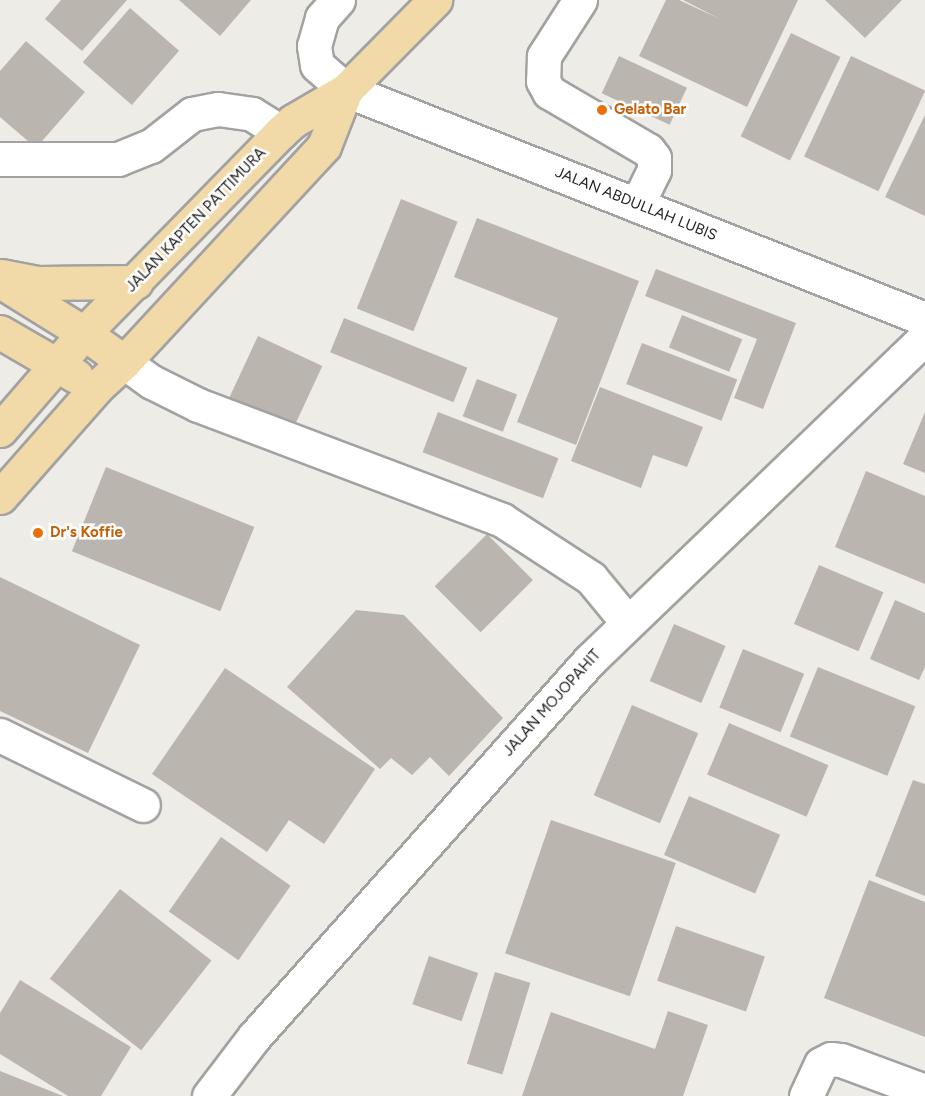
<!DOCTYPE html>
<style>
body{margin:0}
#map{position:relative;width:925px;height:1096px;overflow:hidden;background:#eeece6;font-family:Figtree,sans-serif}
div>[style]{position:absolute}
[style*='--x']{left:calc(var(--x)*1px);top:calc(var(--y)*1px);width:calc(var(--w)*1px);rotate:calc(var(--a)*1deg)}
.building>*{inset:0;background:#bbb5af;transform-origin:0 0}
.roads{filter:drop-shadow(2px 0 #a2a2a2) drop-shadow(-2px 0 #a2a2a2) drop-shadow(0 2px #a2a2a2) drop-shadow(0 -2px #a2a2a2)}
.minor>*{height:33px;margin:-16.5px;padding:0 16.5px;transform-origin:16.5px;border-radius:16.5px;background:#fff}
.major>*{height:33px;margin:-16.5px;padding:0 16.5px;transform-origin:16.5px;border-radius:16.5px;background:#f1d9a8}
.dots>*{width:16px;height:16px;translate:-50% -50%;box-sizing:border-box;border:3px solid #fff;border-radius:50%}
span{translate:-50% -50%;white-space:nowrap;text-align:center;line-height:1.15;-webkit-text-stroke:5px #fff;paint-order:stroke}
.food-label{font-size:15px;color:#c56008;font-weight:700}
.left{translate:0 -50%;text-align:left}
.street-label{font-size:15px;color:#1e1e1e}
</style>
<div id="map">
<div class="building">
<i style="clip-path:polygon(61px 0,127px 0,82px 51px,45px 19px)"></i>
<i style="clip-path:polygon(179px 0,251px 0,220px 36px)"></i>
<i style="clip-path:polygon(666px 0,679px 0,720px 19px,683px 0,798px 0,747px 107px,639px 56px)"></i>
<i style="clip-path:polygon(825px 0,902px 0,865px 38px)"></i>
<i style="left:130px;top:8px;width:65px;height:72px;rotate:41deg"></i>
<i style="left:791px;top:33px;width:55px;height:115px;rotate:26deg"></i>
<i style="clip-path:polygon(26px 41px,85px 92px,36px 148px,0 117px,0 71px)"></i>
<i style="left:619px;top:56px;width:75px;height:41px;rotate:25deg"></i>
<i style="left:851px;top:56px;width:82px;height:111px;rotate:25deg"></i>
<i style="clip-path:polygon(925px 115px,925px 216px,885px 197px)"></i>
<i style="left:401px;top:199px;width:61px;height:118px;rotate:22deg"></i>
<i style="clip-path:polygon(477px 218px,639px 281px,576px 445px,517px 422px,558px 318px,454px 277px)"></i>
<i style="clip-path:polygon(656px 269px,796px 323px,763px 409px,734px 398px,757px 339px,645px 296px)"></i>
<i style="left:682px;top:315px;width:65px;height:35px;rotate:22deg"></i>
<i style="left:344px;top:318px;width:133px;height:37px;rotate:22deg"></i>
<i style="left:258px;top:336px;width:71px;height:68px;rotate:25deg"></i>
<i style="left:642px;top:343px;width:102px;height:44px;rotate:21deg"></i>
<i style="left:477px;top:379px;width:43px;height:40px;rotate:21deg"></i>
<i style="clip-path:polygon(600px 387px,703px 427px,687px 467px,653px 455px,641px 488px,571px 461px)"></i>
<i style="left:438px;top:412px;width:129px;height:43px;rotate:21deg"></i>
<i style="clip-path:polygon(925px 412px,925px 473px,903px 464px)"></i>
<i style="left:106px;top:467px;width:160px;height:91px;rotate:22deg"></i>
<i style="clip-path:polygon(866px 471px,925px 496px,925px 584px,835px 547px)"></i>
<i style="left:487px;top:534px;width:65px;height:74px;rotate:45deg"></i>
<i style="left:819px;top:565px;width:70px;height:64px;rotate:23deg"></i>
<i style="clip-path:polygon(0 577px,140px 645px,88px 753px,0 711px)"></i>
<i style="clip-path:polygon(895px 600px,925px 613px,925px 667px,919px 680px,870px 659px)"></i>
<i style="clip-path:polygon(356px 610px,404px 615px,503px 718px,449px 776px,430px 757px,412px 775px,391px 758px,380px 769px,287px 687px)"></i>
<i style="left:674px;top:624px;width:56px;height:62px;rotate:23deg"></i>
<i style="left:743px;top:649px;width:66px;height:63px;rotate:22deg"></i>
<i style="left:818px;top:667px;width:105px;height:75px;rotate:22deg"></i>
<i style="clip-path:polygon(225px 668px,375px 769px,324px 844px,289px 820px,267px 852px,152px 774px)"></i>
<i style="left:632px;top:705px;width:72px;height:98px;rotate:23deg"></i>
<i style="left:729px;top:723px;width:108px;height:56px;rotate:23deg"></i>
<i style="clip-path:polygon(913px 780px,925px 784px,925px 896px,875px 876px)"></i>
<i style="left:689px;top:796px;width:99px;height:64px;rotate:23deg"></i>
<i style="left:551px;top:820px;width:132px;height:141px;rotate:19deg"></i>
<i style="left:221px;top:837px;width:85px;height:91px;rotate:35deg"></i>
<i style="clip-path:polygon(869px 880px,925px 902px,925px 1037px,824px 998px)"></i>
<i style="left:120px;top:889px;width:116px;height:114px;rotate:38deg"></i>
<i style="left:676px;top:926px;width:94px;height:58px;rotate:19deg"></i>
<i style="left:429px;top:956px;width:52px;height:51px;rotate:19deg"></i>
<i style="left:495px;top:972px;width:37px;height:96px;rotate:17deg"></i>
<i style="clip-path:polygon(20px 980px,131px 1047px,101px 1096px,68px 1096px,0 1054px,0 1013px)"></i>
<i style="clip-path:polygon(668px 1011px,708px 1025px,683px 1096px,522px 1096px,551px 1012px,655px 1049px)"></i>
<i style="clip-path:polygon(0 1071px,63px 1096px,0 1096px)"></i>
</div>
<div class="roads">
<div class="minor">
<i style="--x:338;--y:0;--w:24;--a:132"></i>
<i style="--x:322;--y:18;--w:29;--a:106"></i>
<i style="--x:314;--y:46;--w:19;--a:81"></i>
<i style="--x:317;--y:65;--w:38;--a:41"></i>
<i style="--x:346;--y:90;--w:623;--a:21.58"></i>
<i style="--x:580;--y:0;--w:67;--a:122.7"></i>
<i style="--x:544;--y:56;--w:25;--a:92"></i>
<i style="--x:543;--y:81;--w:13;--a:61"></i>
<i style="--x:549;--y:92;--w:115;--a:30.4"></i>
<i style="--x:648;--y:150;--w:10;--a:53"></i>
<i style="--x:654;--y:158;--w:12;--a:90"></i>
<i style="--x:654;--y:170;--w:39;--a:116"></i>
<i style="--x:0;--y:159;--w:118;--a:0"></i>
<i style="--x:118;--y:159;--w:35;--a:-22"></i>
<i style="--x:151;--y:146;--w:52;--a:-38"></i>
<i style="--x:192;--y:114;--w:26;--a:-11"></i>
<i style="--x:218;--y:109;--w:34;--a:8"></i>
<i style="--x:252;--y:114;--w:34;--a:32"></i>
<i style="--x:124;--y:362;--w:34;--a:36"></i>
<i style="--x:152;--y:382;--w:51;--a:26.6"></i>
<i style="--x:198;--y:405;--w:325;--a:20.7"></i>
<i style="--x:502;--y:520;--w:106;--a:33.1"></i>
<i style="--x:591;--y:578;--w:58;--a:50.6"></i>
<i style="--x:0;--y:735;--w:159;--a:26.1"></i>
<i style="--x:209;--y:1096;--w:74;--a:-52.7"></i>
<i style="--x:254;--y:1037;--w:504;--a:-48.3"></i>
<i style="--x:589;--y:661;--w:466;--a:-43.9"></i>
<i style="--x:806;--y:1096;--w:35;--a:-65"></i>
<i style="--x:821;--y:1064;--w:11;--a:-27"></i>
<i style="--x:831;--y:1059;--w:10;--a:6"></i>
<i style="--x:841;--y:1060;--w:90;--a:20.3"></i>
</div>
<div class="major">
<i style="--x:1;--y:276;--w:37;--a:11"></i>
<i style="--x:37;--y:283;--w:99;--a:-0.6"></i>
<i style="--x:0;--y:281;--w:99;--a:31.8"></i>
<i style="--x:84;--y:333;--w:49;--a:35.9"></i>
<i style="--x:0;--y:332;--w:88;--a:30.1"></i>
<i style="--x:0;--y:430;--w:128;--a:-49.1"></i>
<i style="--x:84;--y:333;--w:281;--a:-45.6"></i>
<i style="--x:281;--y:132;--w:16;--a:-43"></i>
<i style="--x:293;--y:121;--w:61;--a:-30.3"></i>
<i style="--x:346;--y:90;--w:127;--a:-45.3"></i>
<i style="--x:0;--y:497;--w:145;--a:-48.6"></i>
<i style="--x:96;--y:388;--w:38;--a:-43"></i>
<i style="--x:124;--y:362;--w:294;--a:-47.2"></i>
<i style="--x:324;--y:146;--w:60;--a:-68.6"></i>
</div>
</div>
<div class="dots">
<i style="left:602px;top:110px;background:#e8710a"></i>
<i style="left:38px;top:533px;background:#e8710a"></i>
</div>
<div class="food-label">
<span class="left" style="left:614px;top:110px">Gelato Bar</span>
<span class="left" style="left:50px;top:533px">Dr's Koffie</span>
</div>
<div class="street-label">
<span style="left:636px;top:204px;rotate:22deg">JALAN ABDULLAH LUBIS</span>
<span style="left:196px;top:220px;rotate:-46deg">JALAN KAPTEN PATTIMURA</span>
<span style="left:552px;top:703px;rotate:-48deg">JALAN MOJOPAHIT</span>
</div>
</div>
